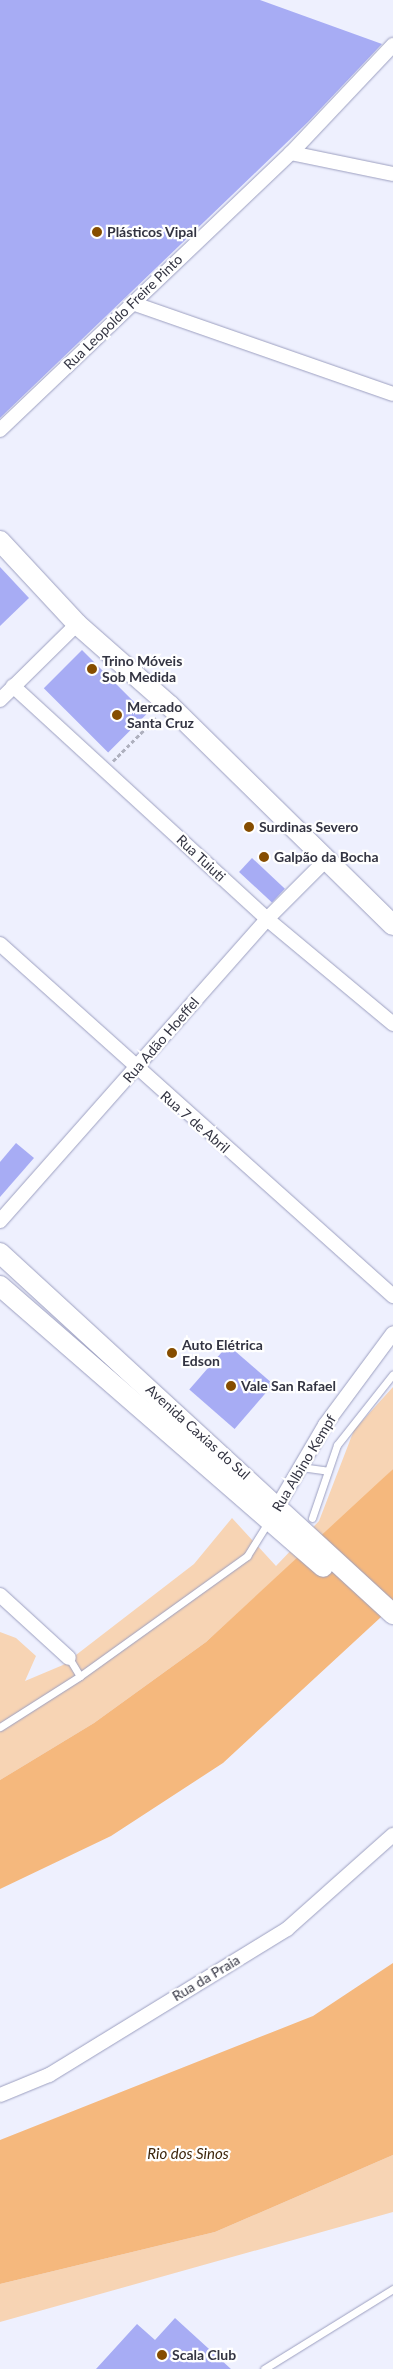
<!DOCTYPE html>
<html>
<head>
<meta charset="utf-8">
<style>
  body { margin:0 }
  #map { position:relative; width:393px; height:2369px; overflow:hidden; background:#eef0fe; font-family:Lato,sans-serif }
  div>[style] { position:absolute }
  .green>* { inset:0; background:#f7d4b4 }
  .water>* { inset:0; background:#f5b87d }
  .building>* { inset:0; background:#a7acf4; transform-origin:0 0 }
  .path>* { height:3px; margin-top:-1.5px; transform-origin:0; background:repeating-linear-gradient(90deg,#aeb0be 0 4px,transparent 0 6.5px) }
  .roads { filter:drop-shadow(0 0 1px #9c9fc0) drop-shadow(0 0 1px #9c9fc0) }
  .lane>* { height:7px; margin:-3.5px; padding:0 3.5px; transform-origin:3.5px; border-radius:3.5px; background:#fff }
  .street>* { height:14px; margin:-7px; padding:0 7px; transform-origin:7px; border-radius:7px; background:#fff }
  .secondary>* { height:20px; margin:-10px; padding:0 10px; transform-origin:10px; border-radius:10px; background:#fff }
  .dots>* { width:14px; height:14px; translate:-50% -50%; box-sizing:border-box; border:2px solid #fff; border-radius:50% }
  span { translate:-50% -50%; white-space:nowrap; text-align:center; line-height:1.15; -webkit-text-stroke:4.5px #fff; paint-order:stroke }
  .poi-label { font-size:14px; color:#333442; font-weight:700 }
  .left { translate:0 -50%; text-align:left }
  .street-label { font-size:14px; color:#333442 }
  .water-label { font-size:15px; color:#3d250b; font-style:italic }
</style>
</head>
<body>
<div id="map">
  <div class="green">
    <div style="clip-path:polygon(393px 1387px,393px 1469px,373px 1489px,206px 1642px,94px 1723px,0 1780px,0 1632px,16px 1638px,36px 1656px,25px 1681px,63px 1665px,194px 1564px,232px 1518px,276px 1566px,319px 1521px,354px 1430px)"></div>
    <div style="clip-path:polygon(393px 2155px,393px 2212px,0 2322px,0 2284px,215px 2232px)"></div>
  </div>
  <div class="water">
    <div style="clip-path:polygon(393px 1469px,393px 1606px,223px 1763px,111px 1836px,0 1889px,0 1780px,94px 1723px,206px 1642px)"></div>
    <div style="clip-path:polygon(393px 1963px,393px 2155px,215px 2232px,0 2284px,0 2140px,313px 2016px)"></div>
  </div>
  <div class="building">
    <div style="clip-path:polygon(0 0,260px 0,382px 44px,308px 122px,0 418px)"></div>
    <div style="clip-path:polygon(0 567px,29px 598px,0 626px)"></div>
    <div style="left:82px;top:650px;width:91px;height:54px;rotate:45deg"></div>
    <div style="left:252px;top:858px;width:45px;height:19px;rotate:43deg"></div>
    <div style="clip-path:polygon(16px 1143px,34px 1158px,0 1197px,0 1162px)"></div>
    <div style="left:228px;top:1345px;width:60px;height:59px;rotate:41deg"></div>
    <div style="clip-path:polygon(175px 2318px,231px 2369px,96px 2369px,137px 2324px,155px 2340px)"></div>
  </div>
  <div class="path">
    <div style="left:113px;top:761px;width:61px;rotate:-45deg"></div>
  </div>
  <div class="roads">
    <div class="lane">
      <div style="left:301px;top:1467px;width:27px;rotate:8deg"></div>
      <div style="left:312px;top:1518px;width:77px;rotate:-71.1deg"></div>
      <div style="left:337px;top:1445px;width:90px;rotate:-51.7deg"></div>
      <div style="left:69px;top:1658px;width:21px;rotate:59deg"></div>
      <div style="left:0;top:1727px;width:95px;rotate:-32.5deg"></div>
      <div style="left:80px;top:1676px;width:206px;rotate:-35.7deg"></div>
      <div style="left:247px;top:1556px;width:39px;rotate:-58deg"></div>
      <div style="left:264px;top:2369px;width:152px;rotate:-31.8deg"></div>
    </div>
    <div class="street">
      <div style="left:291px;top:153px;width:104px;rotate:11.6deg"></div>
      <div style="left:132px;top:303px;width:276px;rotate:19.2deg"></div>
      <div style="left:0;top:430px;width:402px;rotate:-43.6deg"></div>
      <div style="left:291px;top:153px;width:149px;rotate:-46.6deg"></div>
      <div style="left:13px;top:686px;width:345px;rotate:42.5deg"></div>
      <div style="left:267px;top:919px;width:164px;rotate:39.8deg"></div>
      <div style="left:0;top:700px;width:108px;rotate:-44.6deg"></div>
      <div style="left:0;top:944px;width:528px;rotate:41.85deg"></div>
      <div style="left:0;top:1221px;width:403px;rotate:-48.5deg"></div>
      <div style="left:267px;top:919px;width:82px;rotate:-45deg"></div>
      <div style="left:273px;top:1514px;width:103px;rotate:-59.7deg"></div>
      <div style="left:325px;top:1425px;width:114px;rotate:-53.5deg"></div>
      <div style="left:0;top:1595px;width:93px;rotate:42.4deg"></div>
      <div style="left:0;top:2095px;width:53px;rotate:-22.2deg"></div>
      <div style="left:49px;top:2075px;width:279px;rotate:-31.5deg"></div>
      <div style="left:287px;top:1929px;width:142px;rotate:-41.6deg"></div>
    </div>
    <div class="secondary">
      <div style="left:0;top:541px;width:113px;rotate:47.1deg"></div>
      <div style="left:77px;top:624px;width:123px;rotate:41.4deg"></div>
      <div style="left:169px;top:705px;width:314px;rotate:44.5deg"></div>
      <div style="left:0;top:1253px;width:534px;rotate:42.57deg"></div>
      <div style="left:0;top:1286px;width:428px;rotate:41deg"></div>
    </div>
  </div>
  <div class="dots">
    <div style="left:97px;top:232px;background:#864d00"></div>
    <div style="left:92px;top:669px;background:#864d00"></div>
    <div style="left:117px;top:715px;background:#864d00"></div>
    <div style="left:249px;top:827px;background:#864d00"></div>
    <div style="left:264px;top:857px;background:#864d00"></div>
    <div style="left:172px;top:1353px;background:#864d00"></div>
    <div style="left:231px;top:1386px;background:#864d00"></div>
    <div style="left:162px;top:2355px;background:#864d00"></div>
  </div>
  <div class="poi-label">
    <span class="left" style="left:107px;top:232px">Plásticos Vipal</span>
    <span class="left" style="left:102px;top:669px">Trino Móveis<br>Sob Medida</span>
    <span class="left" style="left:127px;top:715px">Mercado<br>Santa Cruz</span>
    <span class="left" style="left:259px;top:827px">Surdinas Severo</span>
    <span class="left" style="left:274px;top:857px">Galpão da Bocha</span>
    <span class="left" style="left:182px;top:1353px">Auto Elétrica<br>Edson</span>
    <span class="left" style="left:241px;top:1386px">Vale San Rafael</span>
    <span class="left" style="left:172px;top:2355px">Scala Club</span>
  </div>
  <div class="street-label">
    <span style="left:123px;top:312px;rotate:-44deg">Rua Leopoldo Freire Pinto</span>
    <span style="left:201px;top:858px;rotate:43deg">Rua Tuiuti</span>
    <span style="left:161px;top:1040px;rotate:-49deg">Rua Adão Hoeffel</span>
    <span style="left:195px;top:1122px;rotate:41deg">Rua 7 de Abril</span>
    <span style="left:198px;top:1432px;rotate:42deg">Avenida Caxias do Sul</span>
    <span style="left:304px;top:1463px;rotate:-59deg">Rua Albino Kempf</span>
    <span style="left:206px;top:1978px;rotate:-31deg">Rua da Praia</span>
  </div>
  <div class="water-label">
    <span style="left:188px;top:2154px">Rio dos Sinos</span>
  </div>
</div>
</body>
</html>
